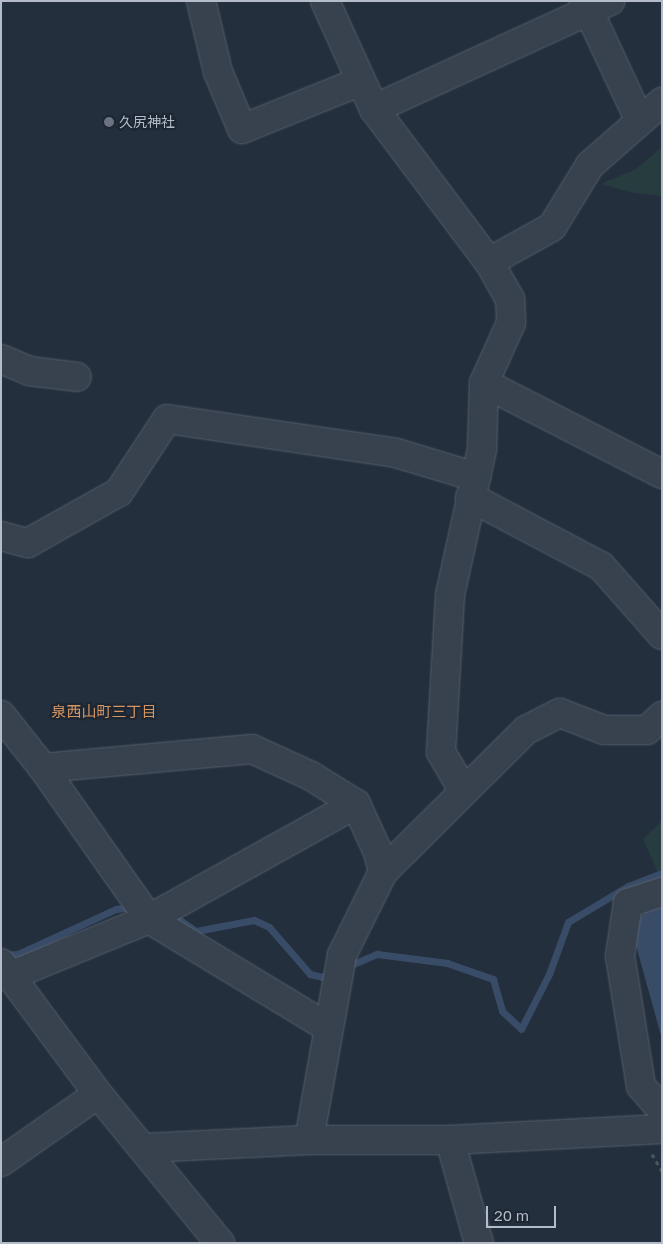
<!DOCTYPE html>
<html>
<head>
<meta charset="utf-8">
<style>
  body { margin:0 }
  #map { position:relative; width:663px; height:1244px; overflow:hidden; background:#242f3e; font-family:"Golos Text","Noto Sans JP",sans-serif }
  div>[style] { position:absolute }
  .green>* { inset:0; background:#263c3f }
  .water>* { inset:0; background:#394c67 }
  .stream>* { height:7px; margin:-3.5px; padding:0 3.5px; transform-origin:3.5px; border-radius:3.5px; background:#394c67 }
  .path>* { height:3px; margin-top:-1.5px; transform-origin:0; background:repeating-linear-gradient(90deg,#44595c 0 4px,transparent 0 8px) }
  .roads { filter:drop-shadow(0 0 1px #565f6c) drop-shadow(0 0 1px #565f6c) }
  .minor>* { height:28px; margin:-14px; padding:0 14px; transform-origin:14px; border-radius:14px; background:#38414e }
  .dots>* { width:14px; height:14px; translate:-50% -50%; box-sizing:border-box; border:2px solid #1d2633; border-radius:50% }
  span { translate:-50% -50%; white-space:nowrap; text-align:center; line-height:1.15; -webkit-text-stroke:4.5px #1d2633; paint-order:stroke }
  .poi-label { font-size:14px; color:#b4bcc9 }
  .left { translate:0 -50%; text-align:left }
  .neighbourhood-label { font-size:15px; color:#d59563 }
  .frame { position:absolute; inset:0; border:2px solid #b4bcc9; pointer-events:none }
  .scale { position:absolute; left:486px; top:1206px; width:70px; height:22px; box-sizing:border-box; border:2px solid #b4bcc9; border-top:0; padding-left:6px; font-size:15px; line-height:18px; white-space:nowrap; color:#b4bcc9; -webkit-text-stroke:4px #1d2633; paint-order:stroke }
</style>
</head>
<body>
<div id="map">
  <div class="green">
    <div style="clip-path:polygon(662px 147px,662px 196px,634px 193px,601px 184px,636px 169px)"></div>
    <div style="clip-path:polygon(662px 821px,662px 882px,643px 839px)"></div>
  </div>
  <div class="water">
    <div style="clip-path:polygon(662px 905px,662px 1039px,635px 942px,638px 918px,650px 909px)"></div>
  </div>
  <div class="stream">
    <div style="left:170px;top:913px;width:32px;rotate:35deg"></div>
    <div style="left:196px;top:931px;width:59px;rotate:-10.7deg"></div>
    <div style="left:254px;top:920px;width:17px;rotate:25deg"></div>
    <div style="left:269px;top:927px;width:62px;rotate:48.9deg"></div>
    <div style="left:310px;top:974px;width:12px;rotate:14deg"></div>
    <div style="left:322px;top:977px;width:11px;rotate:-22deg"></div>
    <div style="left:3px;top:955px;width:15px;rotate:-4deg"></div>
    <div style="left:18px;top:954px;width:108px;rotate:-24.7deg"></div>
    <div style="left:116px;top:909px;width:16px;rotate:-7deg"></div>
    <div style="left:346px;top:967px;width:34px;rotate:-23deg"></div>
    <div style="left:377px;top:954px;width:71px;rotate:7.3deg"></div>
    <div style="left:447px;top:963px;width:49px;rotate:19.2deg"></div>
    <div style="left:493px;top:979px;width:33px;rotate:74deg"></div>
    <div style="left:502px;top:1011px;width:26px;rotate:43deg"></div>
    <div style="left:521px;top:1029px;width:62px;rotate:-63deg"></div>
    <div style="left:549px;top:974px;width:55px;rotate:-69.9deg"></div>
    <div style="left:568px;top:922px;width:70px;rotate:-31deg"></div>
    <div style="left:628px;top:886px;width:36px;rotate:-21deg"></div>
  </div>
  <div class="path">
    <div style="left:652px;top:1154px;width:20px;rotate:60deg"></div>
  </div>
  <div class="roads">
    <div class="minor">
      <div style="left:201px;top:1px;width:73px;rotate:76.5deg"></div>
      <div style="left:218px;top:72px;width:62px;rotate:67.2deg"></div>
      <div style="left:242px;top:129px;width:126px;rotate:-21.9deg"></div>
      <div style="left:325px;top:1px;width:119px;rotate:65.6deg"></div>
      <div style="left:374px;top:109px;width:191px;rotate:53.1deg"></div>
      <div style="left:489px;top:262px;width:72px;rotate:-29.1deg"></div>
      <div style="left:552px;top:227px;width:73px;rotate:-58.5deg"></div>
      <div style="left:590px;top:165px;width:96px;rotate:-41.2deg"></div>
      <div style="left:584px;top:1px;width:132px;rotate:65deg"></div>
      <div style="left:374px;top:109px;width:260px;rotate:-24.6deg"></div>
      <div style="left:1px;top:359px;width:30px;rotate:23deg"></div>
      <div style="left:29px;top:371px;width:48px;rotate:7.1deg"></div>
      <div style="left:484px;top:383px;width:200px;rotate:27.1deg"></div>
      <div style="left:470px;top:497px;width:148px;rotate:27.8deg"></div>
      <div style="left:601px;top:566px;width:92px;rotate:48.5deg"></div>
      <div style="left:1px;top:536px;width:28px;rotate:15deg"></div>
      <div style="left:28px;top:543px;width:104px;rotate:-29.3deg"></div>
      <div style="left:119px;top:492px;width:87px;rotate:-56.7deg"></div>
      <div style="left:167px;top:419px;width:232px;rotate:8.4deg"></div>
      <div style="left:396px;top:453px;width:84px;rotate:16.7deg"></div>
      <div style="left:1px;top:715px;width:68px;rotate:51.6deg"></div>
      <div style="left:43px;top:768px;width:184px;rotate:54.9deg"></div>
      <div style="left:149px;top:919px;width:208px;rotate:31.2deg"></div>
      <div style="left:43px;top:768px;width:210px;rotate:-5.2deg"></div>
      <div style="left:252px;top:749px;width:65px;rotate:24.6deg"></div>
      <div style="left:311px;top:776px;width:53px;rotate:31.9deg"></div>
      <div style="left:356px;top:804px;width:53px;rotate:65.4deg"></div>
      <div style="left:378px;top:852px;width:21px;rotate:76deg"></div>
      <div style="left:383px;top:872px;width:93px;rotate:116.3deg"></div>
      <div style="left:342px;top:955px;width:188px;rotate:100.1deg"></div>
      <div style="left:463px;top:790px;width:44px;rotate:-120.1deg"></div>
      <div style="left:441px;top:752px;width:157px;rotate:-86.7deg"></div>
      <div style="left:450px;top:595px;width:149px;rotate:-77.6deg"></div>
      <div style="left:482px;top:449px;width:66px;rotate:-88.3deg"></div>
      <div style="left:484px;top:383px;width:66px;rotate:-65.8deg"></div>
      <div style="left:511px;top:323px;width:24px;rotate:-92deg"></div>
      <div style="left:510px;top:299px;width:43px;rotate:-119.6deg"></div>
      <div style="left:383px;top:872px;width:202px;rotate:-44.8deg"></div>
      <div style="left:526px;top:730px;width:38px;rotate:-27deg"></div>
      <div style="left:560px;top:713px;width:47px;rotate:21.1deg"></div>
      <div style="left:604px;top:730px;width:43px"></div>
      <div style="left:647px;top:730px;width:21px;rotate:-43deg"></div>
      <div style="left:662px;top:892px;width:36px;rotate:162deg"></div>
      <div style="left:628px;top:903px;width:54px;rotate:98.6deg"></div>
      <div style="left:620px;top:956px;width:132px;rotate:80.8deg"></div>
      <div style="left:641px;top:1086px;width:32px;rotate:49deg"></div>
      <div style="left:1px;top:963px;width:163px;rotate:53.5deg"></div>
      <div style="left:98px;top:1094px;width:193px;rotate:50.7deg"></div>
      <div style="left:10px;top:976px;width:150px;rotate:-22.3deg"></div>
      <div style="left:149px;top:919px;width:237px;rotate:-29.1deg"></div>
      <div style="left:450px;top:1140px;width:107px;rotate:74.3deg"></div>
      <div style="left:144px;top:1148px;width:165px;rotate:-2.8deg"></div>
      <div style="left:309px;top:1140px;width:141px"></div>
      <div style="left:450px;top:1140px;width:212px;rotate:-3deg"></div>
      <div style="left:1px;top:1162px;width:118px;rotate:-35deg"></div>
    </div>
  </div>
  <div class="dots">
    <div style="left:109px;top:122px;background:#6b7280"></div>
  </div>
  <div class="poi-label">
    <span class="left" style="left:119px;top:122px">久尻神社</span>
  </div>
  <div class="neighbourhood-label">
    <span style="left:104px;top:712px">泉西山町三丁目</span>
  </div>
  <div class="frame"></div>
  <div class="scale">20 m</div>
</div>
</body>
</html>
